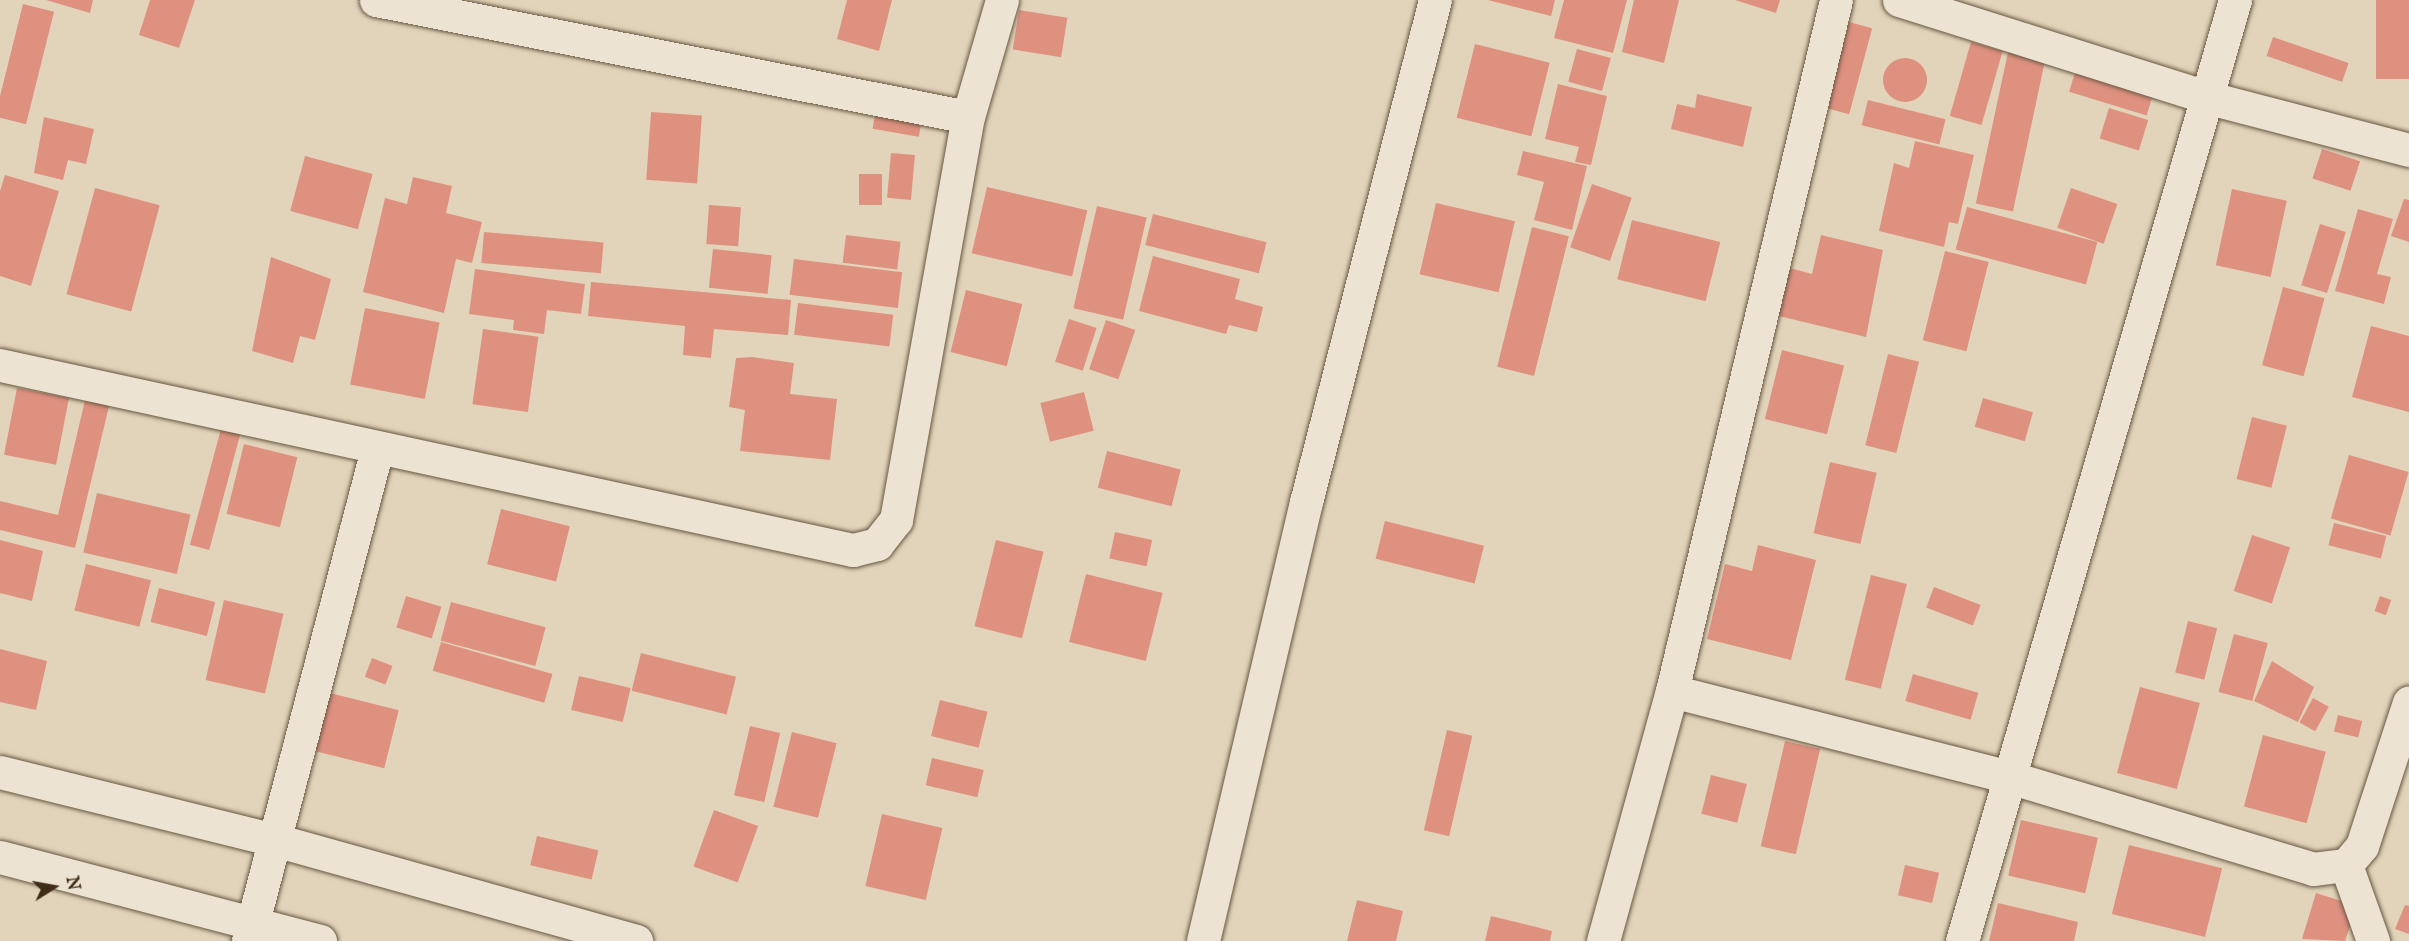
<!DOCTYPE html>
<html>
<head>
<meta charset="utf-8">
<style>
  body { margin:0 }
  #map { position:relative; width:2409px; height:941px; overflow:hidden; background:#e2d4bb; font-family:"IM FELL English",serif }
  div>[style] { position:absolute }
  .building>* { inset:0; background:#df9180; transform-origin:0 0 }
  .round { border-radius:50% }
  .roads { filter:drop-shadow(0 0 2px #685741) drop-shadow(0 0 2px #685741) }
  .minor>* { height:33px; margin:-16.5px; padding:0 16.5px; transform-origin:16.5px; border-radius:16.5px; background:#ece3d3 }
  span { translate:-50% -50%; white-space:nowrap; text-align:center; line-height:1.15; -webkit-text-stroke:4.5px #ece3d3; paint-order:stroke }
  .north { position:absolute; left:24px; top:857px; width:60px; height:60px; -webkit-text-stroke:4px #ece3d3; paint-order:stroke; rotate:79deg; font-size:16px; font-weight:700; line-height:24px; text-align:center; color:#3f2d18 }
  .north::after { content:''; display:block; margin:auto; width:21px; height:27px; background:#3f2d18; clip-path:polygon(50% 0,100% 100%,50% 72%,0 100%) }
</style>
</head>
<body>
<div id="map">
  <div class="building">
    <div style="clip-path:polygon(46px 0,93px 0,90px 13px)"></div>
    <div style="clip-path:polygon(150px 0,195px 0,179px 48px,139px 35px)"></div>
    <div style="clip-path:polygon(847px 0,892px 0,879px 51px,837px 39px)"></div>
    <div style="clip-path:polygon(1488px 0,1555px 0,1551px 16px)"></div>
    <div style="clip-path:polygon(1564px 0,1627px 0,1613px 53px,1554px 38px)"></div>
    <div style="clip-path:polygon(1634px 0,1679px 0,1664px 63px,1622px 52px)"></div>
    <div style="clip-path:polygon(1735px 0,1780px 0,1776px 13px)"></div>
    <div style="left:2376px;top:0;width:33px;height:79px"></div>
    <div style="left:23px;top:4px;width:32px;height:116px;rotate:14deg"></div>
    <div style="left:1019px;top:10px;width:49px;height:40px;rotate:9deg"></div>
    <div style="left:1849px;top:22px;width:24px;height:89px;rotate:15deg"></div>
    <div style="left:2273px;top:37px;width:80px;height:20px;rotate:19deg"></div>
    <div style="left:1971px;top:42px;width:33px;height:77px;rotate:16deg"></div>
    <div style="left:1475px;top:44px;width:77px;height:76px;rotate:14deg"></div>
    <div style="left:1577px;top:49px;width:35px;height:34px;rotate:15deg"></div>
    <div style="left:2008px;top:52px;width:38px;height:155px;rotate:12deg"></div>
    <div class="round" style="left:1883px;top:58px;width:44px;height:44px"></div>
    <div style="left:2077px;top:66px;width:81px;height:27px;rotate:17deg"></div>
    <div style="clip-path:polygon(1558px 84px,1607px 96px,1591px 165px,1575px 162px,1579px 147px,1545px 139px)"></div>
    <div style="clip-path:polygon(1697px 94px,1752px 107px,1743px 147px,1671px 129px,1677px 104px,1695px 108px)"></div>
    <div style="left:1868px;top:100px;width:80px;height:26px;rotate:14deg"></div>
    <div style="left:2109px;top:108px;width:41px;height:32px;rotate:17deg"></div>
    <div style="left:876px;top:109px;width:47px;height:20px;rotate:10deg"></div>
    <div style="left:651px;top:112px;width:51px;height:68px;rotate:4deg"></div>
    <div style="clip-path:polygon(44px 117px,94px 129px,86px 164px,68px 160px,63px 180px,34px 173px)"></div>
    <div style="clip-path:polygon(1915px 141px,1974px 155px,1958px 224px,1949px 222px,1944px 247px,1879px 231px,1894px 163px,1909px 168px)"></div>
    <div style="left:2322px;top:149px;width:40px;height:31px;rotate:18deg"></div>
    <div style="clip-path:polygon(1523px 151px,1587px 166px,1572px 230px,1534px 220px,1544px 182px,1517px 175px)"></div>
    <div style="left:891px;top:153px;width:24px;height:45px;rotate:5deg"></div>
    <div style="left:305px;top:156px;width:70px;height:57px;rotate:15deg"></div>
    <div style="left:859px;top:174px;width:23px;height:31px"></div>
    <div style="clip-path:polygon(5px 175px,59px 191px,31px 286px,0 276px,0 191px)"></div>
    <div style="clip-path:polygon(413px 177px,452px 186px,446px 213px,482px 222px,472px 263px,456px 259px,444px 313px,363px 292px,385px 198px,407px 204px)"></div>
    <div style="left:1592px;top:184px;width:42px;height:67px;rotate:19deg"></div>
    <div style="left:987px;top:187px;width:103px;height:68px;rotate:13deg"></div>
    <div style="left:95px;top:188px;width:67px;height:110px;rotate:15deg"></div>
    <div style="left:2071px;top:188px;width:49px;height:42px;rotate:19deg"></div>
    <div style="left:2232px;top:189px;width:56px;height:78px;rotate:12deg"></div>
    <div style="clip-path:polygon(2404px 199px,2409px 200px,2409px 242px,2391px 236px)"></div>
    <div style="left:1436px;top:203px;width:81px;height:73px;rotate:13deg"></div>
    <div style="left:709px;top:205px;width:32px;height:39px;rotate:4deg"></div>
    <div style="left:1097px;top:206px;width:51px;height:105px;rotate:13deg"></div>
    <div style="left:1967px;top:207px;width:135px;height:44px;rotate:15deg"></div>
    <div style="clip-path:polygon(2358px 209px,2393px 219px,2377px 274px,2391px 277px,2384px 304px,2335px 291px)"></div>
    <div style="left:1153px;top:214px;width:117px;height:32px;rotate:14deg"></div>
    <div style="left:1632px;top:220px;width:91px;height:61px;rotate:14deg"></div>
    <div style="left:2320px;top:224px;width:27px;height:64px;rotate:17deg"></div>
    <div style="left:1532px;top:227px;width:38px;height:144px;rotate:14deg"></div>
    <div style="left:484px;top:232px;width:120px;height:31px;rotate:5deg"></div>
    <div style="left:846px;top:235px;width:55px;height:28px;rotate:7deg"></div>
    <div style="clip-path:polygon(1821px 235px,1883px 250px,1866px 337px,1775px 315px,1786px 267px,1812px 274px)"></div>
    <div style="left:713px;top:249px;width:59px;height:39px;rotate:6deg"></div>
    <div style="left:1945px;top:251px;width:45px;height:92px;rotate:14deg"></div>
    <div style="clip-path:polygon(1153px 256px,1240px 279px,1235px 299px,1263px 307px,1257px 332px,1229px 325px,1226px 334px,1139px 311px)"></div>
    <div style="clip-path:polygon(271px 257px,331px 279px,315px 340px,300px 336px,293px 363px,252px 351px)"></div>
    <div style="left:794px;top:259px;width:109px;height:36px;rotate:7deg"></div>
    <div style="clip-path:polygon(475px 269px,585px 284px,581px 314px,547px 310px,544px 334px,513px 330px,514px 320px,469px 314px)"></div>
    <div style="clip-path:polygon(591px 282px,791px 300px,788px 335px,714px 329px,711px 358px,683px 355px,685px 326px,588px 316px)"></div>
    <div style="left:2283px;top:287px;width:43px;height:81px;rotate:15deg"></div>
    <div style="left:966px;top:290px;width:58px;height:64px;rotate:14deg"></div>
    <div style="left:798px;top:303px;width:96px;height:32px;rotate:7deg"></div>
    <div style="left:365px;top:308px;width:76px;height:78px;rotate:11deg"></div>
    <div style="left:1069px;top:319px;width:29px;height:45px;rotate:18deg"></div>
    <div style="left:1106px;top:320px;width:31px;height:52px;rotate:19deg"></div>
    <div style="clip-path:polygon(2371px 326px,2409px 336px,2409px 412px,2352px 397px)"></div>
    <div style="left:483px;top:329px;width:56px;height:76px;rotate:8deg"></div>
    <div style="left:1782px;top:350px;width:64px;height:71px;rotate:14deg"></div>
    <div style="left:1888px;top:354px;width:32px;height:94px;rotate:14deg"></div>
    <div style="clip-path:polygon(752px 357px,794px 363px,790px 394px,837px 399px,830px 460px,740px 451px,745px 410px,729px 407px,736px 358px)"></div>
    <div style="left:17px;top:388px;width:53px;height:68px;rotate:11deg"></div>
    <div style="left:1084px;top:392px;width:40px;height:45px;rotate:76deg"></div>
    <div style="clip-path:polygon(86px 396px,110px 402px,75px 548px,0 530px,0 501px,58px 515px)"></div>
    <div style="left:1983px;top:398px;width:52px;height:30px;rotate:16deg"></div>
    <div style="left:2252px;top:417px;width:36px;height:64px;rotate:14deg"></div>
    <div style="left:222px;top:425px;width:20px;height:124px;rotate:15deg"></div>
    <div style="left:244px;top:444px;width:55px;height:72px;rotate:14deg"></div>
    <div style="left:1107px;top:451px;width:76px;height:38px;rotate:14deg"></div>
    <div style="left:2349px;top:455px;width:62px;height:66px;rotate:16deg"></div>
    <div style="left:1830px;top:462px;width:48px;height:73px;rotate:13deg"></div>
    <div style="left:97px;top:493px;width:96px;height:61px;rotate:13deg"></div>
    <div style="left:501px;top:509px;width:71px;height:57px;rotate:14deg"></div>
    <div style="left:1385px;top:521px;width:102px;height:39px;rotate:14deg"></div>
    <div style="left:2334px;top:523px;width:54px;height:23px;rotate:14deg"></div>
    <div style="left:1115px;top:532px;width:38px;height:27px;rotate:12deg"></div>
    <div style="left:2252px;top:535px;width:40px;height:59px;rotate:18deg"></div>
    <div style="clip-path:polygon(0 540px,43px 551px,32px 601px,0 593px)"></div>
    <div style="left:996px;top:540px;width:49px;height:89px;rotate:14deg"></div>
    <div style="clip-path:polygon(1758px 545px,1816px 560px,1791px 660px,1707px 639px,1725px 564px,1752px 571px)"></div>
    <div style="left:86px;top:564px;width:67px;height:48px;rotate:14deg"></div>
    <div style="left:1086px;top:574px;width:79px;height:70px;rotate:14deg"></div>
    <div style="left:1871px;top:575px;width:37px;height:108px;rotate:14deg"></div>
    <div style="left:1934px;top:587px;width:50px;height:22px;rotate:21deg"></div>
    <div style="left:159px;top:588px;width:58px;height:35px;rotate:14deg"></div>
    <div style="left:406px;top:596px;width:37px;height:33px;rotate:17deg"></div>
    <div style="left:2380px;top:596px;width:12px;height:16px;rotate:20deg"></div>
    <div style="left:224px;top:600px;width:61px;height:82px;rotate:13deg"></div>
    <div style="left:451px;top:602px;width:98px;height:40px;rotate:15deg"></div>
    <div style="left:2188px;top:621px;width:30px;height:53px;rotate:14deg"></div>
    <div style="left:2234px;top:634px;width:35px;height:60px;rotate:15deg"></div>
    <div style="left:441px;top:642px;width:116px;height:30px;rotate:16deg"></div>
    <div style="clip-path:polygon(0 649px,47px 661px,36px 710px,0 702px)"></div>
    <div style="left:641px;top:653px;width:98px;height:39px;rotate:14deg"></div>
    <div style="left:372px;top:658px;width:22px;height:20px;rotate:21deg"></div>
    <div style="clip-path:polygon(2272px 661px,2314px 687px,2298px 722px,2254px 701px)"></div>
    <div style="left:1913px;top:674px;width:68px;height:28px;rotate:16deg"></div>
    <div style="left:579px;top:676px;width:53px;height:35px;rotate:13deg"></div>
    <div style="left:2140px;top:687px;width:62px;height:89px;rotate:15deg"></div>
    <div style="left:326px;top:692px;width:75px;height:60px;rotate:14deg"></div>
    <div style="left:2313px;top:698px;width:18px;height:28px;rotate:29deg"></div>
    <div style="left:940px;top:700px;width:49px;height:37px;rotate:14deg"></div>
    <div style="left:2338px;top:715px;width:25px;height:17px;rotate:14deg"></div>
    <div style="left:750px;top:726px;width:31px;height:71px;rotate:13deg"></div>
    <div style="left:1447px;top:730px;width:26px;height:103px;rotate:13deg"></div>
    <div style="left:792px;top:732px;width:46px;height:77px;rotate:14deg"></div>
    <div style="left:2263px;top:735px;width:65px;height:74px;rotate:15deg"></div>
    <div style="left:1785px;top:741px;width:36px;height:108px;rotate:13deg"></div>
    <div style="left:932px;top:758px;width:53px;height:28px;rotate:13deg"></div>
    <div style="left:1711px;top:775px;width:37px;height:40px;rotate:14deg"></div>
    <div style="left:714px;top:810px;width:47px;height:60px;rotate:20deg"></div>
    <div style="left:882px;top:814px;width:62px;height:74px;rotate:13deg"></div>
    <div style="left:2021px;top:820px;width:79px;height:57px;rotate:13deg"></div>
    <div style="left:537px;top:836px;width:63px;height:30px;rotate:13deg"></div>
    <div style="left:2129px;top:845px;width:96px;height:71px;rotate:14deg"></div>
    <div style="left:1905px;top:865px;width:35px;height:31px;rotate:13deg"></div>
    <div style="clip-path:polygon(2316px 893px,2357px 906px,2345px 941px,2302px 939px)"></div>
    <div style="clip-path:polygon(1357px 900px,1403px 911px,1396px 941px,1347px 941px)"></div>
    <div style="clip-path:polygon(1998px 903px,2078px 922px,2074px 941px,1989px 941px)"></div>
    <div style="clip-path:polygon(2405px 905px,2409px 906px,2409px 934px,2395px 929px)"></div>
    <div style="clip-path:polygon(1491px 916px,1552px 931px,1550px 941px,1485px 941px)"></div>
  </div>
  <div class="roads">
    <div class="minor">
      <div style="left:376px;top:0;width:603px;rotate:11.18deg"></div>
      <div style="left:1899px;top:0;width:325px;rotate:17.5deg"></div>
      <div style="left:2209px;top:98px;width:207px;rotate:14.6deg"></div>
      <div style="left:0;top:365px;width:873px;rotate:12.24deg"></div>
      <div style="left:853px;top:550px;width:25px;rotate:-14deg"></div>
      <div style="left:877px;top:544px;width:31px;rotate:-52deg"></div>
      <div style="left:896px;top:520px;width:409px;rotate:-79.9deg"></div>
      <div style="left:968px;top:117px;width:122px;rotate:-73.8deg"></div>
      <div style="left:1672px;top:691px;width:348px;rotate:14.3deg"></div>
      <div style="left:2009px;top:777px;width:318px;rotate:16.8deg"></div>
      <div style="left:2313px;top:869px;width:33px;rotate:-7deg"></div>
      <div style="left:2346px;top:865px;width:25px;rotate:-50deg"></div>
      <div style="left:2362px;top:846px;width:151px;rotate:-71.9deg"></div>
      <div style="left:0;top:772px;width:283px;rotate:13.9deg"></div>
      <div style="left:275px;top:840px;width:375px;rotate:15.6deg"></div>
      <div style="left:0;top:857px;width:331px;rotate:14.7deg"></div>
      <div style="left:2346px;top:865px;width:81px;rotate:70.4deg"></div>
      <div style="left:248px;top:941px;width:509px;rotate:-75.31deg"></div>
      <div style="left:1203px;top:941px;width:451px;rotate:-76.8deg"></div>
      <div style="left:1306px;top:502px;width:518px;rotate:-75.59deg"></div>
      <div style="left:1603px;top:941px;width:259px;rotate:-74.6deg"></div>
      <div style="left:1672px;top:691px;width:710px;rotate:-76.65deg"></div>
      <div style="left:1962px;top:941px;width:980px;rotate:-73.82deg"></div>
    </div>
  </div>
  <div class="north">N</div>
</div>
</body>
</html>
